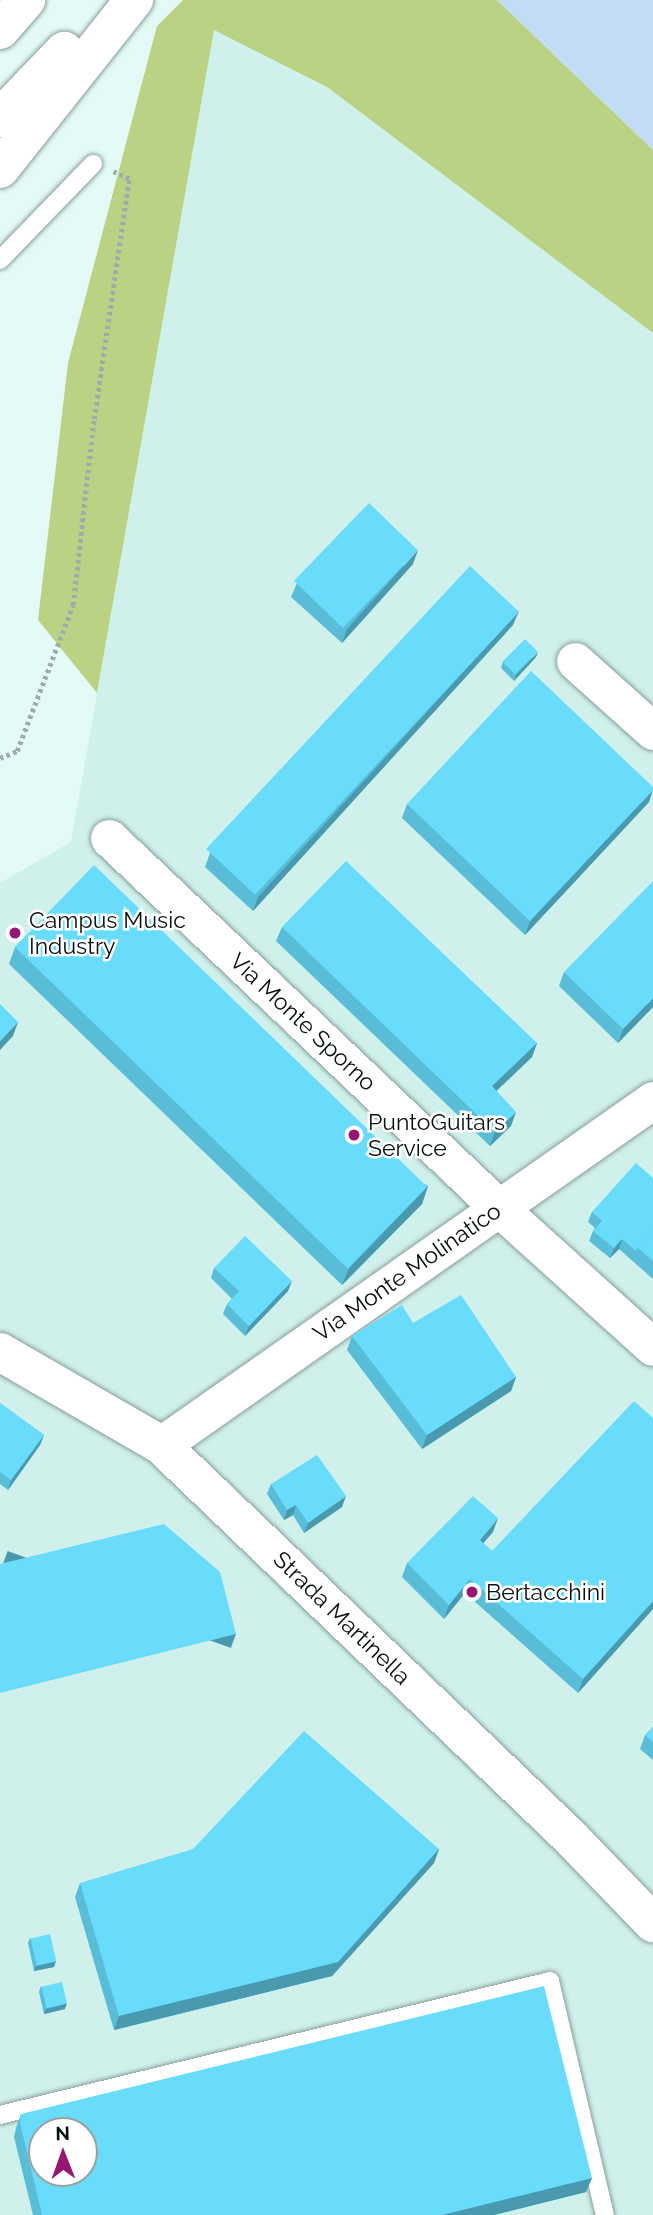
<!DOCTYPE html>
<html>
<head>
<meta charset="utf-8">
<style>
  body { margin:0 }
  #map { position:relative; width:653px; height:2215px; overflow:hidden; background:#e3faf7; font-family:Raleway,sans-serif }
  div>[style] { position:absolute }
  .built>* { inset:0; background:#cff0eb }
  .green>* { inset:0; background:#b9d284 }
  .water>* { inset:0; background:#c3dcf6 }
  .path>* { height:4.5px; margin-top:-2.25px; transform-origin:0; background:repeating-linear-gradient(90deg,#9badab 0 3.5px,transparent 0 7px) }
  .roads { filter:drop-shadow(0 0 2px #899e9b) drop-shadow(0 0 2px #899e9b) }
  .lane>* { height:18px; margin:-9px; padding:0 9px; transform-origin:9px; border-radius:9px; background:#fff }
  .street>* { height:37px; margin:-18.5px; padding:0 18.5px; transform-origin:18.5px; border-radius:18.5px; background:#fff }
  .secondary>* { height:38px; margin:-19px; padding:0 19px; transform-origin:19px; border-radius:19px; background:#fff }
  .highway>* { height:38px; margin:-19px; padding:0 19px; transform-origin:19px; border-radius:19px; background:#fff }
  .wall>* { inset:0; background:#59bdd7 }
  .shaded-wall>* { inset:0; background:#499aaf; transform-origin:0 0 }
  .building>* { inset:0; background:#68dcfa; transform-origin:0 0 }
  .dots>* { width:19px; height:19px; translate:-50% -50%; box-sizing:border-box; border:4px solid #fff; border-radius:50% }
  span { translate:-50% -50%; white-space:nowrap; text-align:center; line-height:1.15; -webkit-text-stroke:5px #fff; paint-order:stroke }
  .poi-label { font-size:23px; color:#091110 }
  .left { translate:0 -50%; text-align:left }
  .street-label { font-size:23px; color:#091110 }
  .north { position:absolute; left:28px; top:2117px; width:70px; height:70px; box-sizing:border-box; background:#fff; border:2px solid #9da09f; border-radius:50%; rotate:359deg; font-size:19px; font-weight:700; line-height:28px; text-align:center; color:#091110 }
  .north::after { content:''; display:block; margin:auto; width:24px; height:32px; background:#951771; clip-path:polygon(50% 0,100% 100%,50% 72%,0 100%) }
</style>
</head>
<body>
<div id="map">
  <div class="built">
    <div style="clip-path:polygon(evenodd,214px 30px,327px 87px,653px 333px,653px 2215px,0 2215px,0 883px,71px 842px,214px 30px,42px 2131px,84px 2131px,84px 2173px,42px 2173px,42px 2131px)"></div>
  </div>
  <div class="green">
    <div style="clip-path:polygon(183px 0,497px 0,653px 150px,653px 333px,327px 87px,214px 30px,97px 693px,38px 620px,68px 363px,157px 26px)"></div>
  </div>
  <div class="water">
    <div style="clip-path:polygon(497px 0,653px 0,653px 150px)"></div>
  </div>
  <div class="path">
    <div style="left:0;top:758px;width:18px;rotate:-22deg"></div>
    <div style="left:17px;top:751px;width:156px;rotate:-69deg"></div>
    <div style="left:73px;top:605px;width:187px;rotate:-83.6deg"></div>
    <div style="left:94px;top:419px;width:243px;rotate:-81.7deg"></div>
    <div style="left:129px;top:179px;width:17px;rotate:-155deg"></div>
  </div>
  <div class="roads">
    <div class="lane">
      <div style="left:0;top:260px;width:134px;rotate:-45.9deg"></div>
      <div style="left:0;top:2115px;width:566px;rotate:-13.69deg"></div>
      <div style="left:550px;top:1981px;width:240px;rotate:76.8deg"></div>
    </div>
    <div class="street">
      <div style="left:575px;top:661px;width:105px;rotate:41.9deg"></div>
      <div style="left:109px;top:838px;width:538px;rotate:43.49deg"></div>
      <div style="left:499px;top:1208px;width:207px;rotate:42.1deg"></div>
      <div style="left:161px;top:1445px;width:601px;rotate:-35.04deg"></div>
    </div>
    <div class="secondary">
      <div style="left:0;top:1352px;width:186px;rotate:30deg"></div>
      <div style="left:161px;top:1445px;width:567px;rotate:43.78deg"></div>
      <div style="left:570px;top:1837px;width:120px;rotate:46deg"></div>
    </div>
    <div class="highway">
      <div style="left:0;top:30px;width:40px;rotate:-49deg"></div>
      <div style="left:0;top:118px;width:93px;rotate:-46.3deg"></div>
      <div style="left:0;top:169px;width:216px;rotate:-51.6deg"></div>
    </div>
  </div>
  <div class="wall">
    <div style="clip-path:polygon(413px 564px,342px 643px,291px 597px,297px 583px)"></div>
    <div style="clip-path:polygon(513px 625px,253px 911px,205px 867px,210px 853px)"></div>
    <div style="clip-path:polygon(536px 657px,514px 681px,501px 668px,503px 662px)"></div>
    <div style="clip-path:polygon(649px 802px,525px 935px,402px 818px,407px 804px)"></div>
    <div style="clip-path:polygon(282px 927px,537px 1043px,532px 1057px,496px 1091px,511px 1126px,490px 1146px,276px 941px)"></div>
    <div style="clip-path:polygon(15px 947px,428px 1186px,422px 1204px,342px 1285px,9px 964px)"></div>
    <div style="clip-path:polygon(564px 972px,653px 1007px,618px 1043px,559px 986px)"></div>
    <div style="clip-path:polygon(653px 1178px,653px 1279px,619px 1249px,610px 1258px,589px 1241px,593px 1231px,595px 1228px,588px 1222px,592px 1212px)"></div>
    <div style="clip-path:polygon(214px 1268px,288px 1291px,245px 1336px,223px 1314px,227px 1304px,232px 1299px,211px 1278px)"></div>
    <div style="clip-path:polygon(413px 1323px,516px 1377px,511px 1391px,422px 1449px,347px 1350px,352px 1336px)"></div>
    <div style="clip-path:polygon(0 1403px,44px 1435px,40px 1445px,8px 1490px,0 1484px)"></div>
    <div style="clip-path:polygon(271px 1484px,342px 1507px,304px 1533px,293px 1515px,284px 1520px,267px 1494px)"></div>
    <div style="clip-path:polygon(493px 1532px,483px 1543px,492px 1551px,653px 1609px,578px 1693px,465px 1593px,444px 1619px,402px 1577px,407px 1563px)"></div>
    <div style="clip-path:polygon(653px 1727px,653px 1760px,640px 1749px,645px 1735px)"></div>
    <div style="clip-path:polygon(439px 1849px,434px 1863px,332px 1976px,114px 2030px,75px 1897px,80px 1883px)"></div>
    <div style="clip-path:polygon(30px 1938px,56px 1961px,54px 1967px,34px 1971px,28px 1943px)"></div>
    <div style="clip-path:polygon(41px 1986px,65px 2009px,44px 2014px,39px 1992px)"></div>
    <div style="clip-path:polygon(21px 2114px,592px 2178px,586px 2192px,494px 2215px,33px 2215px,14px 2137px,16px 2128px)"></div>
  </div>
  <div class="shaded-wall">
    <div style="clip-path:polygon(418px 550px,413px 564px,342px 643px,347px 629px)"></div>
    <div style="clip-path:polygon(519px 611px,513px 625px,253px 911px,258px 897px)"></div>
    <div style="clip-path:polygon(538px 652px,536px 657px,514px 681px,516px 675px)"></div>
    <div style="clip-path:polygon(653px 790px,649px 802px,525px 935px,530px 921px)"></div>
    <div style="clip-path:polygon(653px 998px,653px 1007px,618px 1043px,623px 1029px)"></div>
    <div style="clip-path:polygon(18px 1022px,13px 1036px,0 1050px,0 1041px)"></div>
    <div style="clip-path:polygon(537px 1043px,532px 1057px,487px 1100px,492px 1086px)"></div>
    <div style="clip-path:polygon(516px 1112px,511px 1126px,490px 1146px,495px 1132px)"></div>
    <div style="clip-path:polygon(428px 1186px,422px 1204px,342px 1285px,349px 1268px)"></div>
    <div style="clip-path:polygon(622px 1239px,619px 1249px,610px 1258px,614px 1248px)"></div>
    <div style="clip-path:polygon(292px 1281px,288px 1291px,245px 1336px,249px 1326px)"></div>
    <div style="clip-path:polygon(516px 1377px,511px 1391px,422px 1449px,427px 1435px)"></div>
    <div style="clip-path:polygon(44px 1435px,40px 1445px,8px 1490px,11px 1480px)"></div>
    <div style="clip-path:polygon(346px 1496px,342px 1507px,304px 1533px,308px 1523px)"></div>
    <div style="clip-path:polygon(296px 1505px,293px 1515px,284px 1520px,287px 1510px)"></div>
    <div style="clip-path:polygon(498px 1518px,493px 1532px,474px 1554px,480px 1540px)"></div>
    <div style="clip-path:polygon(470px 1579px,465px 1593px,444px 1619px,449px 1605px)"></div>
    <div style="clip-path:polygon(653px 1601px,653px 1609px,578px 1693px,583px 1679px)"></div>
    <div style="left:236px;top:1634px;width:15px;height:243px;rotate:110deg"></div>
    <div style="clip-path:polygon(439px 1849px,434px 1863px,332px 1976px,114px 2030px,119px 2016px)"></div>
    <div style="clip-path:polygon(56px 1961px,54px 1967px,34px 1971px,36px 1966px)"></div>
    <div style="clip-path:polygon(67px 2003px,65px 2009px,44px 2014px,46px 2009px)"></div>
    <div style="clip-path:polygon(592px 2178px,586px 2192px,494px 2215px,442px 2215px)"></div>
  </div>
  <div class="building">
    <div style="left:369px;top:503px;width:68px;height:108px;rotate:44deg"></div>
    <div style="left:470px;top:566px;width:67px;height:387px;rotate:43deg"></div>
    <div style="left:525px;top:639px;width:18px;height:32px;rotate:45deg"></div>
    <div style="clip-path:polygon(531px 671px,653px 787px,653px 790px,530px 921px,407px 804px)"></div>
    <div style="clip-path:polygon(346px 861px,537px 1043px,492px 1086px,516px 1112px,495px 1132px,282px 927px)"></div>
    <div style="left:94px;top:865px;width:463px;height:114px;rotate:44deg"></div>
    <div style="clip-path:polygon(653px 881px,653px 998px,623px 1029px,564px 972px)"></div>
    <div style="clip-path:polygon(0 1004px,18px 1022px,0 1041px)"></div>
    <div style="clip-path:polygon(636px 1163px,653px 1178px,653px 1229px,637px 1247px,636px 1251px,622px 1239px,614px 1248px,593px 1231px,602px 1221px,592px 1212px)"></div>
    <div style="clip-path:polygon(653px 1229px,653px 1261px,637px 1247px)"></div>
    <div style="clip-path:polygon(245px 1236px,292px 1281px,249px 1326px,227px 1304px,239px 1291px,214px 1268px)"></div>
    <div style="clip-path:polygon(461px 1295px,516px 1377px,427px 1435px,352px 1336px,402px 1305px,413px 1323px)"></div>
    <div style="clip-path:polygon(634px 1401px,653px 1418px,653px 1601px,583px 1679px,470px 1579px,449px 1605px,407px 1563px,473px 1496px,498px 1518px,480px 1540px,492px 1551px)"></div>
    <div style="clip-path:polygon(0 1403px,44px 1435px,11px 1480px,0 1472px)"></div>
    <div style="clip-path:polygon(317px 1455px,346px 1496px,308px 1523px,296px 1505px,287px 1510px,271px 1484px)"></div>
    <div style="clip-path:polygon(164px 1524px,220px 1572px,236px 1634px,0 1693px,0 1564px)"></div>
    <div style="clip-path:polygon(653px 1727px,653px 1742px,645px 1735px)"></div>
    <div style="clip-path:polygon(304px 1731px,439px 1849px,338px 1962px,119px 2016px,80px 1883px,193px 1849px)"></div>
    <div style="left:50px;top:1934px;width:28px;height:20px;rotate:77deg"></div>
    <div style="left:62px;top:1982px;width:22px;height:21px;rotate:77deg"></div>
    <div style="clip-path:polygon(evenodd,544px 1986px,592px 2178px,442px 2215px,42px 2215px,20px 2123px,21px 2114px,544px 1986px,42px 2131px,84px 2131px,84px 2173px,42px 2173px,42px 2131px)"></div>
  </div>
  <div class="dots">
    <div style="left:15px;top:933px;background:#951771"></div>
    <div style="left:354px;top:1135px;background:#951771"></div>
    <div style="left:472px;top:1592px;background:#951771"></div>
  </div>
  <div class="poi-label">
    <span class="left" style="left:29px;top:933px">Campus Music<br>Industry</span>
    <span class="left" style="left:368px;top:1135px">PuntoGuitars<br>Service</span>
    <span class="left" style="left:486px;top:1592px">Bertacchini</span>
  </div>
  <div class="street-label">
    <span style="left:303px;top:1022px;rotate:43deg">Via Monte Sporno</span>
    <span style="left:407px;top:1272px;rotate:-35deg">Via Monte Molinatico</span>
    <span style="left:342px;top:1618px;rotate:44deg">Strada Martinella</span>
  </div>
  <div class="north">N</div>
</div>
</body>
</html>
